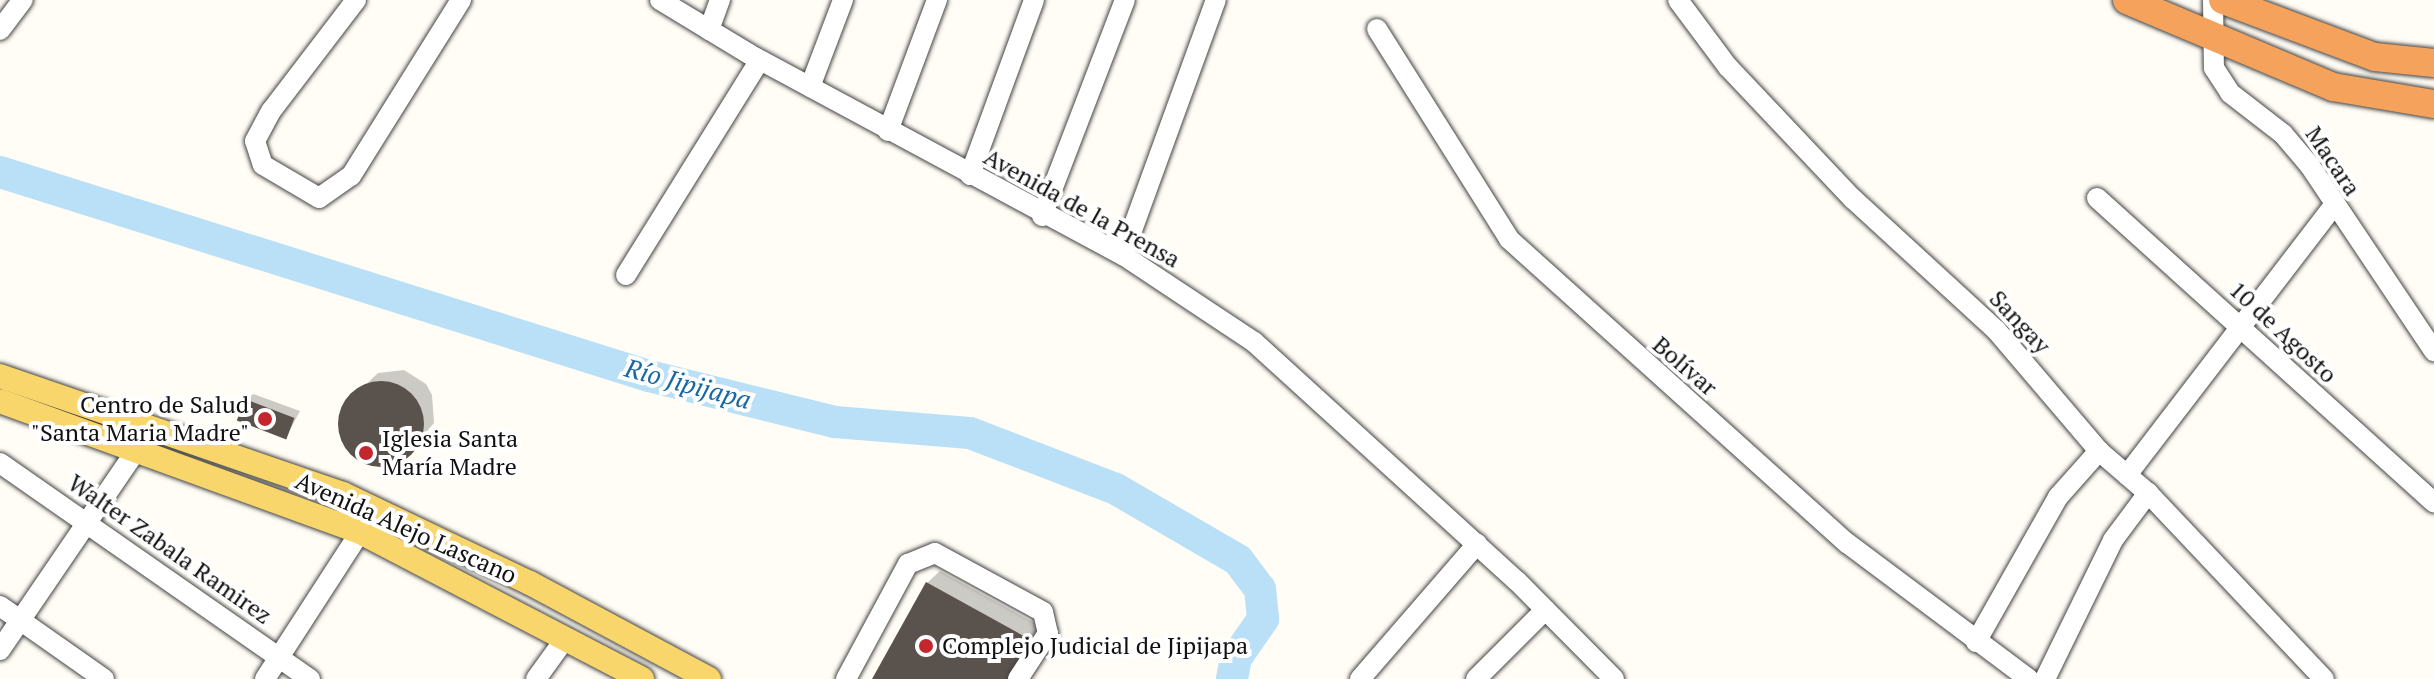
<!DOCTYPE html>
<html>
<head>
<meta charset="utf-8">
<style>
  body { margin:0 }
  #map { position:relative; width:2434px; height:679px; overflow:hidden; background:#fffdf5; font-family:"PT Serif",serif }
  div>[style] { position:absolute }
  .shadow>* { inset:0; background:#0003 }
  .river>* { height:32px; margin:-16px; padding:0 16px; transform-origin:16px; border-radius:16px; background:#b9e0f7 }
  .building>* { inset:0; background:#5a524d; transform-origin:0 0 }
  .round { border-radius:50% }
  .roads { filter:drop-shadow(0 0 2px #444) drop-shadow(0 0 2px #444) }
  .minor>* { height:20px; margin:-10px; padding:0 10px; transform-origin:10px; border-radius:10px; background:#fff }
  .major>* { height:24px; margin:-12px; padding:0 12px; transform-origin:12px; border-radius:12px; background:#f9d66b }
  .highway>* { height:28px; margin:-14px; padding:0 14px; transform-origin:14px; border-radius:14px; background:#f5a25d }
  .dots>* { width:22px; height:22px; translate:-50% -50%; box-sizing:border-box; border:4px solid #fff; border-radius:50% }
  span { translate:-50% -50%; white-space:nowrap; text-align:center; line-height:1.15; -webkit-text-stroke:8px #fff; paint-order:stroke }
  .street-label { font-size:24px; color:#111 }
  .poi-label { font-size:24px; color:#111 }
  .right { translate:-100% -50%; text-align:right }
  .left { translate:0 -50%; text-align:left }
  .water-label { font-size:26px; color:#1768a6; font-style:italic }
</style>
</head>
<body>
<div id="map">
  <div class="shadow">
    <div style="clip-path:polygon(404px 370px,426px 384px,432px 395px,434px 423px,403px 459px,376px 465px,351px 453px,343px 442px,341px 416px,345px 404px,378px 373px)"></div>
    <div style="clip-path:polygon(253px 394px,300px 411px,285px 439px,247px 400px)"></div>
    <div style="clip-path:polygon(940px 571px,1051px 632px,1024px 679px,874px 679px,927px 583px)"></div>
  </div>
  <div class="river">
    <div style="left:0;top:172px;width:680px;rotate:17.45deg"></div>
    <div style="left:649px;top:376px;width:192px;rotate:13.9deg"></div>
    <div style="left:835px;top:422px;width:135px;rotate:4.7deg"></div>
    <div style="left:970px;top:433px;width:156px;rotate:21deg"></div>
    <div style="left:1116px;top:489px;width:141px;rotate:30.2deg"></div>
    <div style="left:1238px;top:560px;width:36px;rotate:53deg"></div>
    <div style="left:1260px;top:589px;width:30px;rotate:84deg"></div>
    <div style="left:1263px;top:619px;width:47px;rotate:124.7deg"></div>
    <div style="left:1236px;top:658px;width:21px;rotate:101deg"></div>
  </div>
  <div class="building">
    <div class="round" style="left:338px;top:381px;width:86px;height:86px"></div>
    <div style="left:245px;top:399px;width:53px;height:23px;rotate:21deg"></div>
    <div style="clip-path:polygon(926px 582px,1040px 645px,1020px 679px,872px 679px)"></div>
  </div>
  <div class="roads">
    <div class="minor">
      <div style="left:356px;top:0;width:140px;rotate:127.4deg"></div>
      <div style="left:271px;top:111px;width:34px;rotate:118deg"></div>
      <div style="left:255px;top:141px;width:25px;rotate:72deg"></div>
      <div style="left:263px;top:165px;width:65px;rotate:30.5deg"></div>
      <div style="left:319px;top:198px;width:39px;rotate:-35deg"></div>
      <div style="left:351px;top:176px;width:208px;rotate:-58deg"></div>
      <div style="left:660px;top:0;width:104px;rotate:31.2deg"></div>
      <div style="left:749px;top:54px;width:425px;rotate:28.3deg"></div>
      <div style="left:1123px;top:255px;width:157px;rotate:33.6deg"></div>
      <div style="left:1254px;top:342px;width:355px;rotate:42.3deg"></div>
      <div style="left:1517px;top:581px;width:138px;rotate:45.3deg"></div>
      <div style="left:1678px;top:0;width:84px;rotate:53.3deg"></div>
      <div style="left:1728px;top:67px;width:182px;rotate:46.6deg"></div>
      <div style="left:1853px;top:199px;width:194px;rotate:42.5deg"></div>
      <div style="left:1996px;top:330px;width:159px;rotate:49.6deg"></div>
      <div style="left:2099px;top:451px;width:65px;rotate:40.6deg"></div>
      <div style="left:2148px;top:493px;width:256px;rotate:46.6deg"></div>
      <div style="left:2213px;top:0;width:68px;rotate:89.2deg"></div>
      <div style="left:2214px;top:68px;width:30px;rotate:57deg"></div>
      <div style="left:2230px;top:93px;width:67px;rotate:37.7deg"></div>
      <div style="left:2283px;top:134px;width:42px;rotate:49.8deg"></div>
      <div style="left:2310px;top:166px;width:223px;rotate:56.2deg"></div>
      <div style="left:1377px;top:29px;width:248px;rotate:57.8deg"></div>
      <div style="left:1509px;top:239px;width:455px;rotate:42deg"></div>
      <div style="left:1847px;top:543px;width:227px;rotate:36.8deg"></div>
      <div style="left:0;top:30px;width:38px;rotate:-53deg"></div>
      <div style="left:709px;top:30px;width:32px;rotate:-70deg"></div>
      <div style="left:810px;top:87px;width:93px;rotate:-69.2deg"></div>
      <div style="left:888px;top:131px;width:140px;rotate:-69.5deg"></div>
      <div style="left:970px;top:175px;width:186px;rotate:-69.9deg"></div>
      <div style="left:2097px;top:198px;width:454px;rotate:42.1deg"></div>
      <div style="left:1042px;top:216px;width:231px;rotate:-69deg"></div>
      <div style="left:1123px;top:255px;width:271px;rotate:-70deg"></div>
      <div style="left:626px;top:275px;width:253px;rotate:-58.1deg"></div>
      <div style="left:0;top:463px;width:378px;rotate:34.9deg"></div>
      <div style="left:2127px;top:475px;width:338px;rotate:-52.5deg"></div>
      <div style="left:0;top:606px;width:127px;rotate:35.1deg"></div>
      <div style="left:1976px;top:642px;width:167px;rotate:-60.5deg"></div>
      <div style="left:2058px;top:497px;width:62px;rotate:-48.3deg"></div>
      <div style="left:0;top:650px;width:245px;rotate:-55.7deg"></div>
      <div style="left:265px;top:679px;width:175px;rotate:-57.1deg"></div>
      <div style="left:536px;top:679px;width:49px;rotate:-54.1deg"></div>
      <div style="left:846px;top:679px;width:131px;rotate:-61.7deg"></div>
      <div style="left:908px;top:564px;width:29px;rotate:-22deg"></div>
      <div style="left:935px;top:553px;width:123px;rotate:28.6deg"></div>
      <div style="left:1043px;top:612px;width:22px;rotate:77deg"></div>
      <div style="left:1048px;top:633px;width:55px;rotate:123.1deg"></div>
      <div style="left:1360px;top:679px;width:179px;rotate:-49.1deg"></div>
      <div style="left:1476px;top:679px;width:98px;rotate:-45deg"></div>
      <div style="left:2045px;top:679px;width:155px;rotate:-63.9deg"></div>
      <div style="left:2113px;top:540px;width:59px;rotate:-53.3deg"></div>
    </div>
    <div class="major">
      <div style="left:0;top:376px;width:363px;rotate:19deg"></div>
      <div style="left:343px;top:494px;width:207px;rotate:25.5deg"></div>
      <div style="left:530px;top:583px;width:203px;rotate:28.2deg"></div>
      <div style="left:0;top:401px;width:383px;rotate:20deg"></div>
      <div style="left:360px;top:532px;width:318px;rotate:27.5deg"></div>
    </div>
    <div class="highway">
      <div style="left:2127px;top:0;width:224px;rotate:22.9deg"></div>
      <div style="left:2333px;top:87px;width:102px;rotate:9.6deg"></div>
      <div style="left:2223px;top:0;width:162px;rotate:20.6deg"></div>
      <div style="left:2375px;top:57px;width:59px;rotate:5.8deg"></div>
    </div>
  </div>
  <div class="dots">
    <div style="left:265px;top:419px;background:#c4262e"></div>
    <div style="left:366px;top:453px;background:#c4262e"></div>
    <div style="left:926px;top:646px;background:#c4262e"></div>
  </div>
  <div class="street-label">
    <span style="left:2333px;top:161px;rotate:56deg">Macara</span>
    <span style="left:1082px;top:208px;rotate:29deg">Avenida de la Prensa</span>
    <span style="left:2020px;top:322px;rotate:47deg">Sangay</span>
    <span style="left:2283px;top:332px;rotate:43deg">10 de Agosto</span>
    <span style="left:1685px;top:366px;rotate:41deg">Bolívar</span>
    <span style="left:406px;top:528px;rotate:24deg">Avenida Alejo Lascano</span>
    <span style="left:170px;top:549px;rotate:35deg">Walter Zabala Ramirez</span>
  </div>
  <div class="poi-label">
    <span class="right" style="left:249px;top:419px">Centro de Salud<br>"Santa Maria Madre"</span>
    <span class="left" style="left:382px;top:453px">Iglesia Santa<br>María Madre</span>
    <span class="left" style="left:942px;top:646px">Complejo Judicial de Jipijapa</span>
  </div>
  <div class="water-label">
    <span style="left:688px;top:384px;rotate:15deg">Río Jipijapa</span>
  </div>
</div>
</body>
</html>
